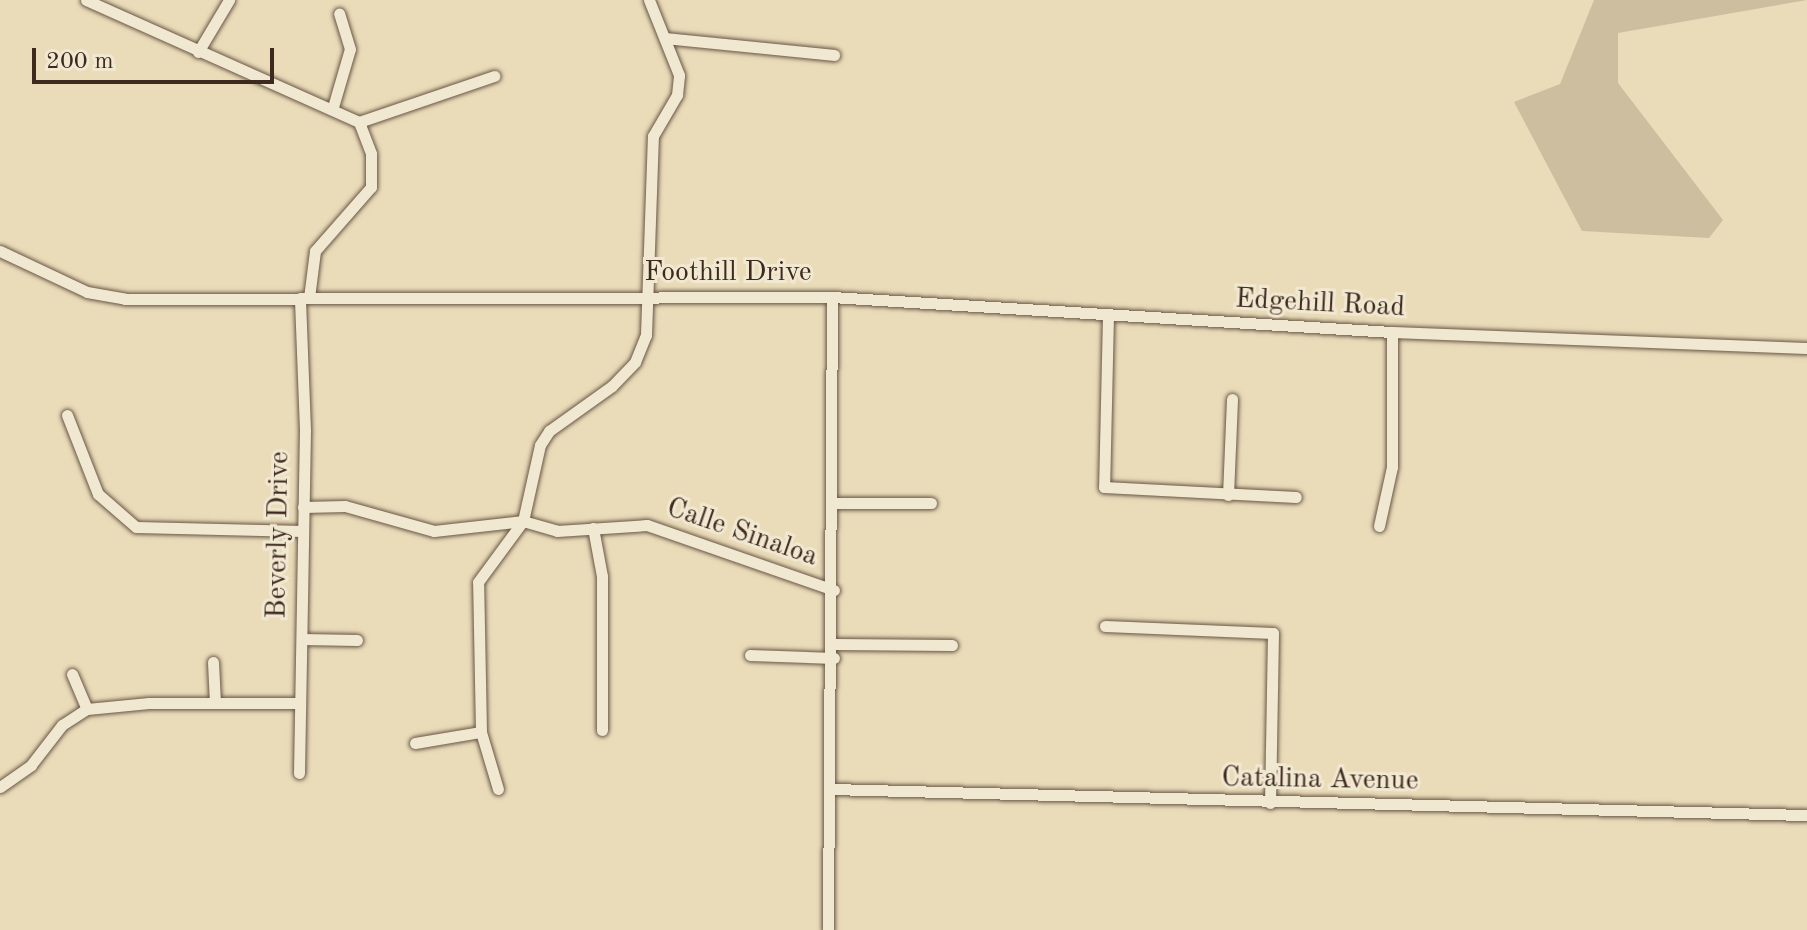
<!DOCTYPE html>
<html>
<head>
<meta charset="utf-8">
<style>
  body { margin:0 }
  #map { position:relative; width:1807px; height:930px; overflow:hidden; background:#eadcb9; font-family:"Old Standard TT",serif }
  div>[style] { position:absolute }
  .green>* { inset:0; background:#cdbe9f }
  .roads { filter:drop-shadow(0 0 2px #695646) drop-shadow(0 0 2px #695646) }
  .minor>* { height:11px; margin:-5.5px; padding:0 5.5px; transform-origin:5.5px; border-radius:5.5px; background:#f1e8d2 }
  span { translate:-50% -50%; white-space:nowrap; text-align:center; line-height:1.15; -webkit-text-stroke:6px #f1e8d2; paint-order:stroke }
  .street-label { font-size:28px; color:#3e291f }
  .scale { position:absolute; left:32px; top:48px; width:242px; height:36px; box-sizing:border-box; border:4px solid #3e291f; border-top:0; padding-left:10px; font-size:24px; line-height:28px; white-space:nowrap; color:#3e291f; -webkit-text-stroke:6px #f1e8d2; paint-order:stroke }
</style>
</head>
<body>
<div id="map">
  <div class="green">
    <div style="clip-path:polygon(1594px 0,1807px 0,1618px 33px,1618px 83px,1723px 220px,1709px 238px,1582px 231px,1514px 102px,1560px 84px)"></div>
  </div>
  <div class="roads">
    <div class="minor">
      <div style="left:86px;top:0;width:299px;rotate:24.1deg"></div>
      <div style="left:359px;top:122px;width:34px;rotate:69deg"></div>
      <div style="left:371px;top:154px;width:33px;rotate:90deg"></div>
      <div style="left:371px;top:187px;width:85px;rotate:131.2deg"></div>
      <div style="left:315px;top:251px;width:47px;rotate:97.3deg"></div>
      <div style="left:665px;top:38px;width:170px;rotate:5.7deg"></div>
      <div style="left:198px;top:52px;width:61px;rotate:-59.2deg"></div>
      <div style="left:333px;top:107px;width:60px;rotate:-73.7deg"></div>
      <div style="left:350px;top:49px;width:37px;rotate:-107deg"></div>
      <div style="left:359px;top:122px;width:143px;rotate:-18.8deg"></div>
      <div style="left:0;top:251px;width:96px;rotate:25.2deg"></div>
      <div style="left:87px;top:292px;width:39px;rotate:10deg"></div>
      <div style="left:125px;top:299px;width:707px;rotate:-0.16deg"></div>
      <div style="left:832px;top:297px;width:561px;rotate:3.58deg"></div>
      <div style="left:1392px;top:332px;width:415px;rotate:2.2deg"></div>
      <div style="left:1108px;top:315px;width:172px;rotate:91.3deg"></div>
      <div style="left:1104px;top:487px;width:192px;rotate:3deg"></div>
      <div style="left:67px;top:415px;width:85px;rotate:68.6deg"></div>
      <div style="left:98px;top:494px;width:50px;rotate:41deg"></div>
      <div style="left:136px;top:527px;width:167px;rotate:1.4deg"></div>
      <div style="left:1228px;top:495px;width:96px;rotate:-87.6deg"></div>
      <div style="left:833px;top:503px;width:98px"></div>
      <div style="left:303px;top:507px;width:42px;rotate:-1.4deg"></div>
      <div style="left:345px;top:506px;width:92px;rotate:15.7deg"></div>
      <div style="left:434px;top:531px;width:90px;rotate:-6.4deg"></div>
      <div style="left:523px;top:521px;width:35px;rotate:16deg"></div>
      <div style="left:557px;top:531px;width:90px;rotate:-3.8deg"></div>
      <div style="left:647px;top:525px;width:198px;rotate:19.2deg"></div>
      <div style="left:1379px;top:526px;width:60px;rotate:-77.6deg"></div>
      <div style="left:1392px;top:467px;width:135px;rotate:-90deg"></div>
      <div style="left:593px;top:528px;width:49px;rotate:79.4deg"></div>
      <div style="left:602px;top:576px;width:154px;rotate:90deg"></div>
      <div style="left:1105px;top:626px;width:168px;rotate:2.4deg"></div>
      <div style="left:1273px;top:633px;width:170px;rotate:91deg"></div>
      <div style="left:302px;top:639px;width:55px;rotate:1deg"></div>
      <div style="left:834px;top:644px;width:118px;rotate:0.5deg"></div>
      <div style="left:750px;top:655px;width:84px;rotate:2deg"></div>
      <div style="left:213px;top:662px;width:41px;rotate:87.2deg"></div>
      <div style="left:72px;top:674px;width:38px;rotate:67deg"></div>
      <div style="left:415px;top:743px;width:67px;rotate:-9.5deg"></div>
      <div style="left:299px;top:773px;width:343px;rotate:-89deg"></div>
      <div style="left:305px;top:430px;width:132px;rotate:-92.2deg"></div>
      <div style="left:0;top:787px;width:38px;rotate:-35deg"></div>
      <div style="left:31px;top:765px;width:51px;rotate:-52.2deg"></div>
      <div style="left:62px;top:725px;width:30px;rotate:-33deg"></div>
      <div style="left:87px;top:709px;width:62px;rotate:-5.5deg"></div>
      <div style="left:149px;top:703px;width:151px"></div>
      <div style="left:498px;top:789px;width:59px;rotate:-106.6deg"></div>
      <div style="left:481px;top:732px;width:150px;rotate:-91.1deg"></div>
      <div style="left:478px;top:582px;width:76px;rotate:-53.6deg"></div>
      <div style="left:523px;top:521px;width:78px;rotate:-77.4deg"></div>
      <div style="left:540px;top:445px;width:17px;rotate:-57deg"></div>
      <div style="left:549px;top:431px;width:77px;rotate:-35.5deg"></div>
      <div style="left:612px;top:386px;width:33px;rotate:-46deg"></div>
      <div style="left:635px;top:362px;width:29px;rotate:-68deg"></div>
      <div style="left:646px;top:335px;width:199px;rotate:-88deg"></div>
      <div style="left:653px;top:136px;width:48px;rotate:-59.7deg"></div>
      <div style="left:677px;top:95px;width:20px;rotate:-84deg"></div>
      <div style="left:679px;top:75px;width:81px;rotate:-111.8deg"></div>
      <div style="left:831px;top:789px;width:976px;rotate:1.53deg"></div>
      <div style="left:828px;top:930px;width:633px;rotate:-89.64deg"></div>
    </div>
  </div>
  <div class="street-label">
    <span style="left:728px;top:273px">Foothill Drive</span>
    <span style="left:1320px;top:304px;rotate:3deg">Edgehill Road</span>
    <span style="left:742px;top:533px;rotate:19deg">Calle Sinaloa</span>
    <span style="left:279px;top:535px;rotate:-89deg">Beverly Drive</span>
    <span style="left:1320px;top:780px;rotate:1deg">Catalina Avenue</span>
  </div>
  <div class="scale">200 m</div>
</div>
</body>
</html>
